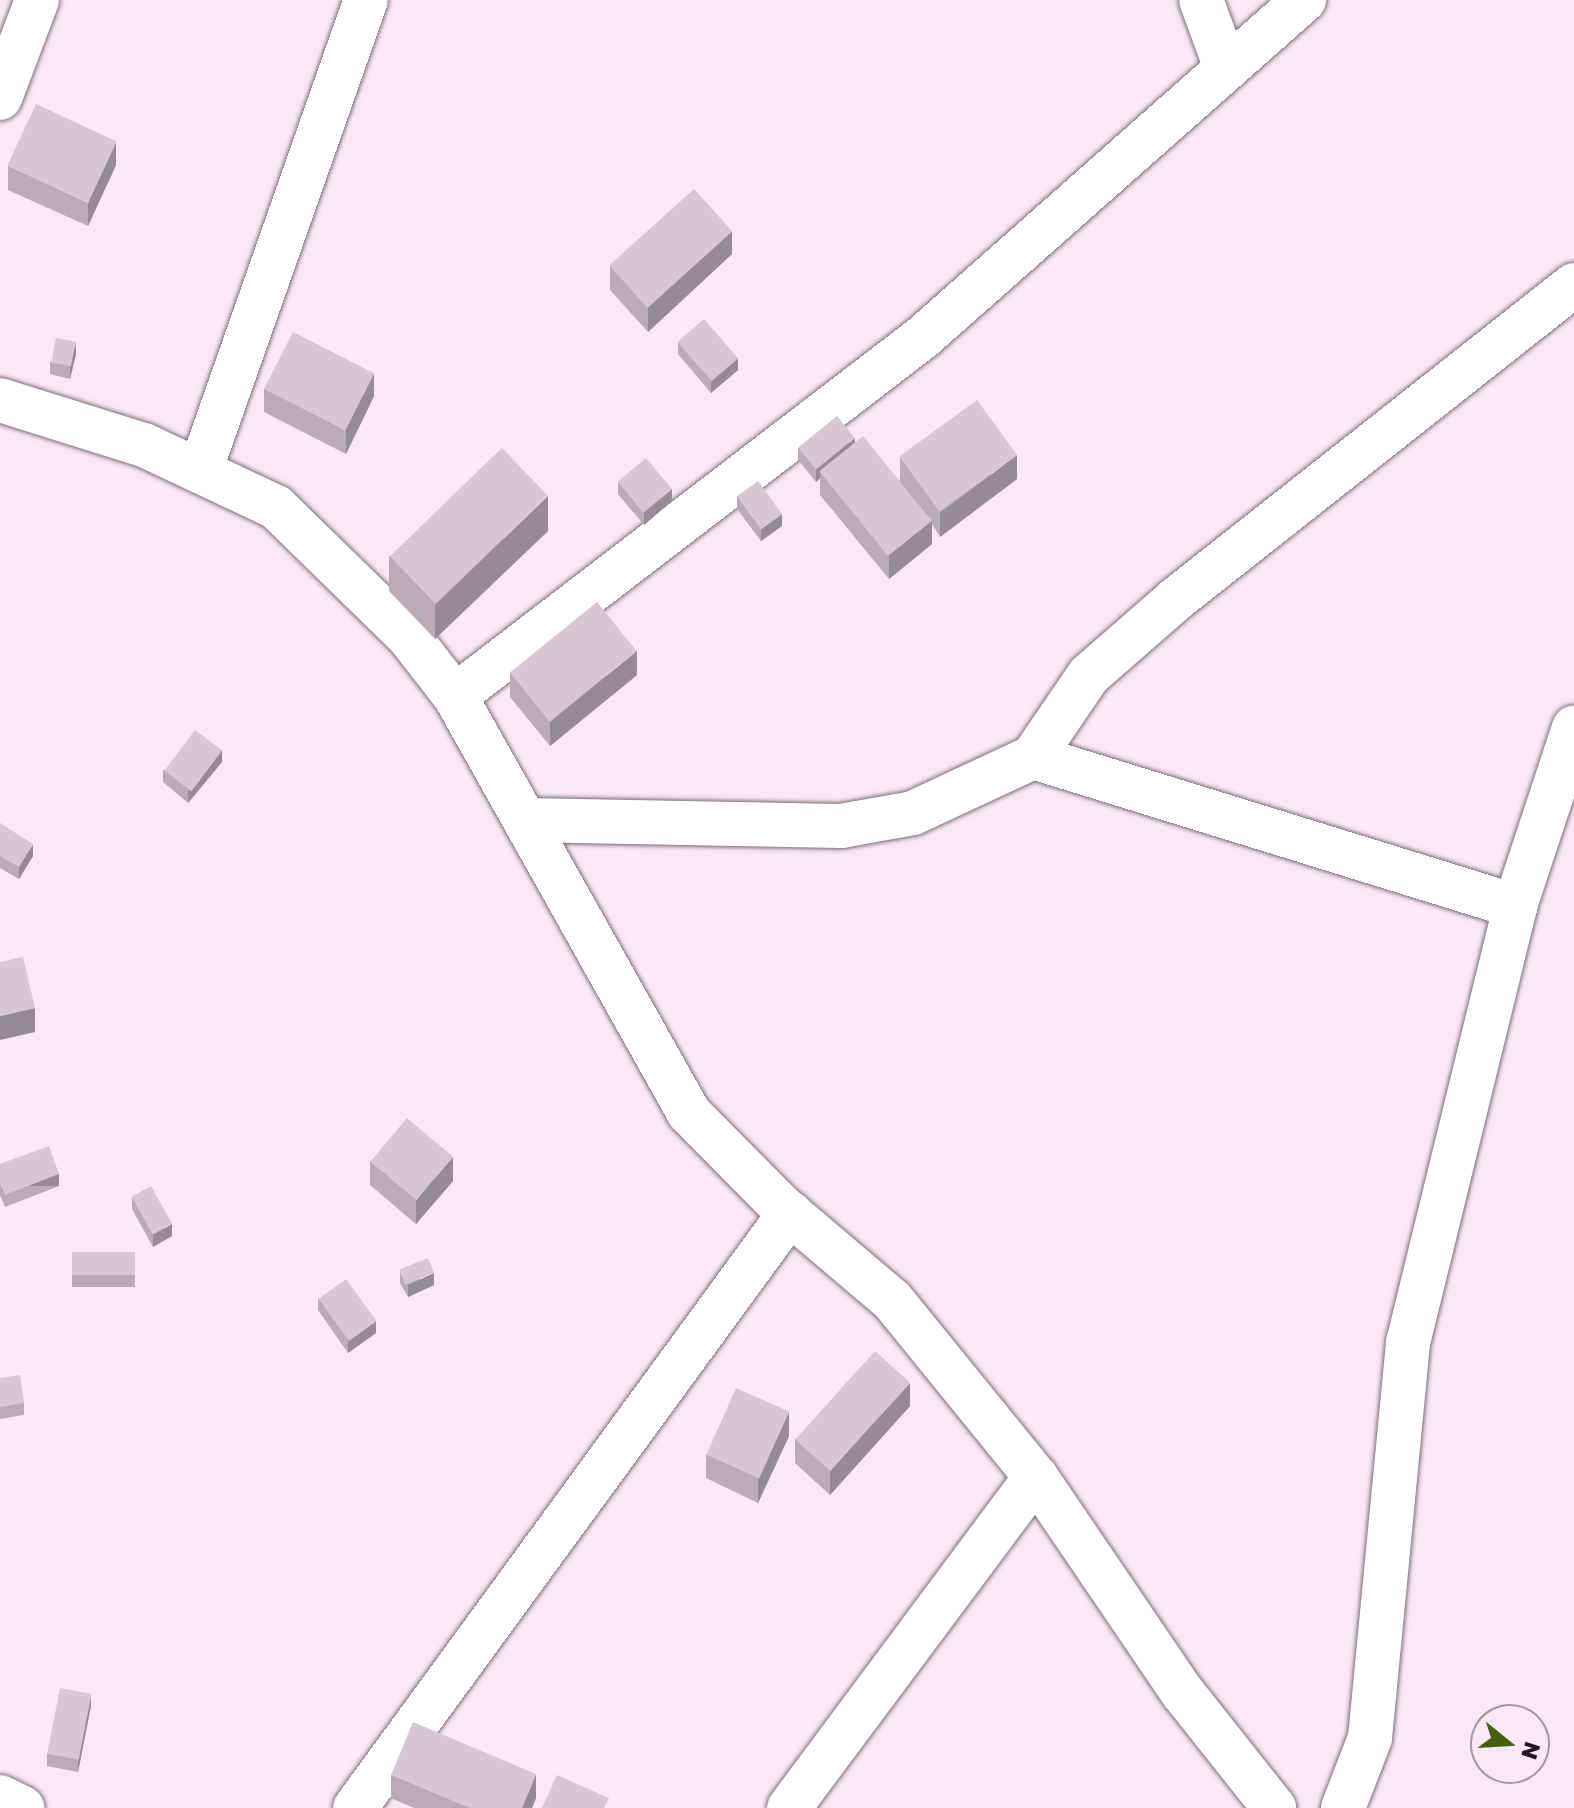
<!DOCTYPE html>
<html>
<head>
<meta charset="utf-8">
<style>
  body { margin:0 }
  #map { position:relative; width:1574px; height:1808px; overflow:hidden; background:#fae8f4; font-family:"Golos Text",sans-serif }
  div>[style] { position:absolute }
  .roads { filter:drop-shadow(0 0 2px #7c6d77) drop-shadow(0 0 2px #7c6d77) }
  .minor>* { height:44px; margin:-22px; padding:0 22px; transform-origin:22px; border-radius:22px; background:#fff }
  .wall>* { inset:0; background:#baabb5; transform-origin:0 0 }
  .shaded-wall>* { inset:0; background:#978b93; transform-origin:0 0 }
  .building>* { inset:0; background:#d8c7d2; transform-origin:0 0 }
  span { translate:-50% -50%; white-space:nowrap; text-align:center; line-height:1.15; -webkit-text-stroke:8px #fae8f4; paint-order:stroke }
  .north { position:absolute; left:1470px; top:1704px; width:80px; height:80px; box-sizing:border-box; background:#fae8f4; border:2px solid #a3969e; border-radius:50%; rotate:108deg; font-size:22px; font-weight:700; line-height:32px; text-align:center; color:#201a1e }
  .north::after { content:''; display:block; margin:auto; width:28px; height:36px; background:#446113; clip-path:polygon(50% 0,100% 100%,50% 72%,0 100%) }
</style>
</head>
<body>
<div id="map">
  <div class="roads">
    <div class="minor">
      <div style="left:1201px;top:0;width:72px;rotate:69.8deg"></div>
      <div style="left:0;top:98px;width:105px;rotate:-69.3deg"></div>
      <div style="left:0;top:400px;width:151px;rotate:17.4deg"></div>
      <div style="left:144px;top:445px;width:146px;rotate:25.2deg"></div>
      <div style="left:276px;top:507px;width:186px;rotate:44.3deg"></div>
      <div style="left:409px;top:637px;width:75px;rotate:52.1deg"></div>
      <div style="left:455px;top:696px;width:477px;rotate:60.7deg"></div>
      <div style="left:688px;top:1112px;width:132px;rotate:45.3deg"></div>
      <div style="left:781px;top:1206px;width:145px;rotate:40.3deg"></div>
      <div style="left:892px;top:1300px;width:228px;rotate:50.9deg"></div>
      <div style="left:1036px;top:1477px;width:261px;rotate:55.8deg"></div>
      <div style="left:1183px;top:1693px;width:147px;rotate:51.6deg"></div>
      <div style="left:200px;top:471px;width:499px;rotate:-70.6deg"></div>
      <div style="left:455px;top:696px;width:590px;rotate:-37.49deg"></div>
      <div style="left:923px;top:337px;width:509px;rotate:-41.49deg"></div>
      <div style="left:1033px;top:757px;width:505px;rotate:17.18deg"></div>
      <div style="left:525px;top:820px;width:316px;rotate:1.1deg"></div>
      <div style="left:841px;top:826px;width:73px;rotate:-10.2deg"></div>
      <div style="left:913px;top:813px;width:132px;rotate:-25deg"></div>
      <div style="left:1033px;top:757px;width:99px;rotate:-55.7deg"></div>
      <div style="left:1089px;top:675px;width:116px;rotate:-41.1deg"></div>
      <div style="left:1176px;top:599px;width:507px;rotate:-38.27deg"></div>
      <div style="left:0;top:1797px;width:25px;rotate:26deg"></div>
      <div style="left:355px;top:1808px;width:737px;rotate:-53.83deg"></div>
      <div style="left:789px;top:1808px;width:413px;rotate:-53.3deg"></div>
      <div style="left:1343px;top:1808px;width:75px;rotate:-68.9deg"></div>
      <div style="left:1370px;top:1738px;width:397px;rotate:-84.5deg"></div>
      <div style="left:1408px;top:1343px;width:450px;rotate:-76.2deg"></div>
      <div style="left:1515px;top:906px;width:188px;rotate:-71.7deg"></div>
    </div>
  </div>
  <div class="wall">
    <div style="clip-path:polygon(116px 165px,88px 226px,8px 190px,8px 166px)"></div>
    <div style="clip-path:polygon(732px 254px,648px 332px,610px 290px,610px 266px)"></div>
    <div style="clip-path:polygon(678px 342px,738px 370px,711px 393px,678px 354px)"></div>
    <div style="clip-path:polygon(76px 354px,70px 379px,50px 374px,50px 362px)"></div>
    <div style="clip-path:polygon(264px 389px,374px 396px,346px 454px,264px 412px)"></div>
    <div style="clip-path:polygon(855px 442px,900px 481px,900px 458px,1017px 479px,940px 537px,932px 524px,932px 544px,889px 579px,820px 495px,820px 478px,816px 482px,798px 460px,798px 448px)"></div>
    <div style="clip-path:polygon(618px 482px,672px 501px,644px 525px,618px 494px)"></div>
    <div style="clip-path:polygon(737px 496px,782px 526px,761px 541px,737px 509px)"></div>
    <div style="clip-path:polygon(548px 531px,435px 639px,389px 591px,389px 556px)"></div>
    <div style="clip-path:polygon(510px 673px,637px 675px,550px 746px,510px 697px)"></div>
    <div style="clip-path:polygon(222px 762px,188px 803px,163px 782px,163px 770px)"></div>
    <div style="clip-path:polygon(0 823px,33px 856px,19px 879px,0 868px)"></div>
    <div style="clip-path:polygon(370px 1161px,453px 1181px,416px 1224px,370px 1185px)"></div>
    <div style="clip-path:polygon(0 1164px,59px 1186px,5px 1207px,0 1195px)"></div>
    <div style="clip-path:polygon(132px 1197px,172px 1236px,153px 1247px,132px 1209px)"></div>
    <div style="left:135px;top:1252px;width:35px;height:63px;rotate:90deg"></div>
    <div style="clip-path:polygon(400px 1271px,434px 1285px,408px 1297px,400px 1283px)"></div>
    <div style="clip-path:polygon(318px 1298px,376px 1333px,348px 1353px,318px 1310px)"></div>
    <div style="clip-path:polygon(0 1378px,24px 1403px,24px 1415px,0 1419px)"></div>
    <div style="clip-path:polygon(910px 1406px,830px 1495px,795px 1463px,795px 1439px)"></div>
    <div style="clip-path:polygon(789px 1436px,758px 1503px,706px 1478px,706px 1455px)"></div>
    <div style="clip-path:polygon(91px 1706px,78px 1772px,47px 1766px,47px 1754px)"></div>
    <div style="clip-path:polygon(391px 1775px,536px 1798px,532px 1808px,414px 1808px,391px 1798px)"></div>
  </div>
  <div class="shaded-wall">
    <div style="clip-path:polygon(116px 142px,116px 165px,88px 226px,88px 203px)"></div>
    <div style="clip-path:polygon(732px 231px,732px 254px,648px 332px,648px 308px)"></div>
    <div style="clip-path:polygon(76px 342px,76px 354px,70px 379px,70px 367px)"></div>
    <div style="clip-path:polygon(738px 358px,738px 370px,711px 393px,711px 381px)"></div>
    <div style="clip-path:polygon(374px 373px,374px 396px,346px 454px,346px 430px)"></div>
    <div style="clip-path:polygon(855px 438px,855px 450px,820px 472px,820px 478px,816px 482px,816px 470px)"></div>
    <div style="clip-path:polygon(1017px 455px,1017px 479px,940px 537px,940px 513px)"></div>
    <div style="clip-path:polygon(672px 489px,672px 501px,644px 525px,644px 513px)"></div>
    <div style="clip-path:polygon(548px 496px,548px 531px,435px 639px,435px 605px)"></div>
    <div style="clip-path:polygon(782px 514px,782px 526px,761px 541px,761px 529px)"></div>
    <div style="clip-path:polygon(932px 521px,932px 544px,889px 579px,889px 555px)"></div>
    <div style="clip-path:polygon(637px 651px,637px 675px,550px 746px,550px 722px)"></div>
    <div style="clip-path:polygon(222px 750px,222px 762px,188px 803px,188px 791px)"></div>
    <div style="clip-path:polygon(33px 844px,33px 856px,19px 879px,19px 867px)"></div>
    <div style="clip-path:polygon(35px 1008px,35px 1032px,0 1040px,0 1016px)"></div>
    <div style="clip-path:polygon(453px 1157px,453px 1181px,416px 1224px,416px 1200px)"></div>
    <div style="left:59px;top:1174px;width:12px;height:58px;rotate:90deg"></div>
    <div style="clip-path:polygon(172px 1224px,172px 1236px,153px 1247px,153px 1235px)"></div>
    <div style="clip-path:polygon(434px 1273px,434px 1285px,408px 1297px,408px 1285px)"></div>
    <div style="clip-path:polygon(376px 1321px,376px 1333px,348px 1353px,348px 1340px)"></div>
    <div style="clip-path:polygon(910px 1383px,910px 1406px,830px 1495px,830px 1471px)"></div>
    <div style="clip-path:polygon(789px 1412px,789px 1436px,758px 1503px,758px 1479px)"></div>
    <div style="clip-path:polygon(91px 1694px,91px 1706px,78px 1772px,78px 1760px)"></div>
    <div style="clip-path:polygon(536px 1774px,536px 1798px,532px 1808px,522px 1808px)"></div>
  </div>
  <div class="building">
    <div style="left:36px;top:104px;width:89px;height:68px;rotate:25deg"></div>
    <div style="left:694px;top:189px;width:57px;height:114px;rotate:48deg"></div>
    <div style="left:704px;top:319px;width:52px;height:35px;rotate:49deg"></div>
    <div style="left:293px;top:332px;width:91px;height:64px;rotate:27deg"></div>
    <div style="left:56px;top:338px;width:20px;height:25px;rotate:11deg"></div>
    <div style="left:977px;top:400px;width:68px;height:96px;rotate:54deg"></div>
    <div style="left:837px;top:416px;width:28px;height:50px;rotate:51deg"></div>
    <div style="left:863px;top:436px;width:109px;height:56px;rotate:51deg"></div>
    <div style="left:502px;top:448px;width:66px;height:156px;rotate:46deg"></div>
    <div style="left:646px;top:458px;width:40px;height:37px;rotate:50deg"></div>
    <div style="left:758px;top:481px;width:41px;height:26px;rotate:54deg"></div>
    <div style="left:597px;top:602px;width:63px;height:112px;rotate:51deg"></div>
    <div style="left:195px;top:730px;width:34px;height:51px;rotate:37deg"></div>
    <div style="clip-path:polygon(0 823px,33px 844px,19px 867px,0 856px)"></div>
    <div style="clip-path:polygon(23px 957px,35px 1008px,0 1016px,0 962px)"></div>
    <div style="left:407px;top:1118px;width:60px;height:57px;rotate:40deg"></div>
    <div style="clip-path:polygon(49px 1146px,59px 1174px,5px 1195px,0 1183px,0 1164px)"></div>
    <div style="left:151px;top:1186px;width:43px;height:22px;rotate:61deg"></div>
    <div style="left:135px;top:1252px;width:23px;height:63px;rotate:90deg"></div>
    <div style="left:428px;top:1258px;width:16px;height:31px;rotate:68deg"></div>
    <div style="left:346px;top:1279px;width:52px;height:34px;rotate:54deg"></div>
    <div style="left:875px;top:1351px;width:47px;height:119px;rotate:42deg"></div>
    <div style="clip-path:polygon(20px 1375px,24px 1403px,0 1407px,0 1378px)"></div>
    <div style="left:736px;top:1388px;width:58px;height:73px;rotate:24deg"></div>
    <div style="left:60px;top:1688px;width:32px;height:67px;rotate:11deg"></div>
    <div style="clip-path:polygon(413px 1722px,536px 1774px,522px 1808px,470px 1808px,391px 1775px)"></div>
    <div style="clip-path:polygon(557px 1775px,609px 1798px,604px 1808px,542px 1808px)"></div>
  </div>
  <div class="north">N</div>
</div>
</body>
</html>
